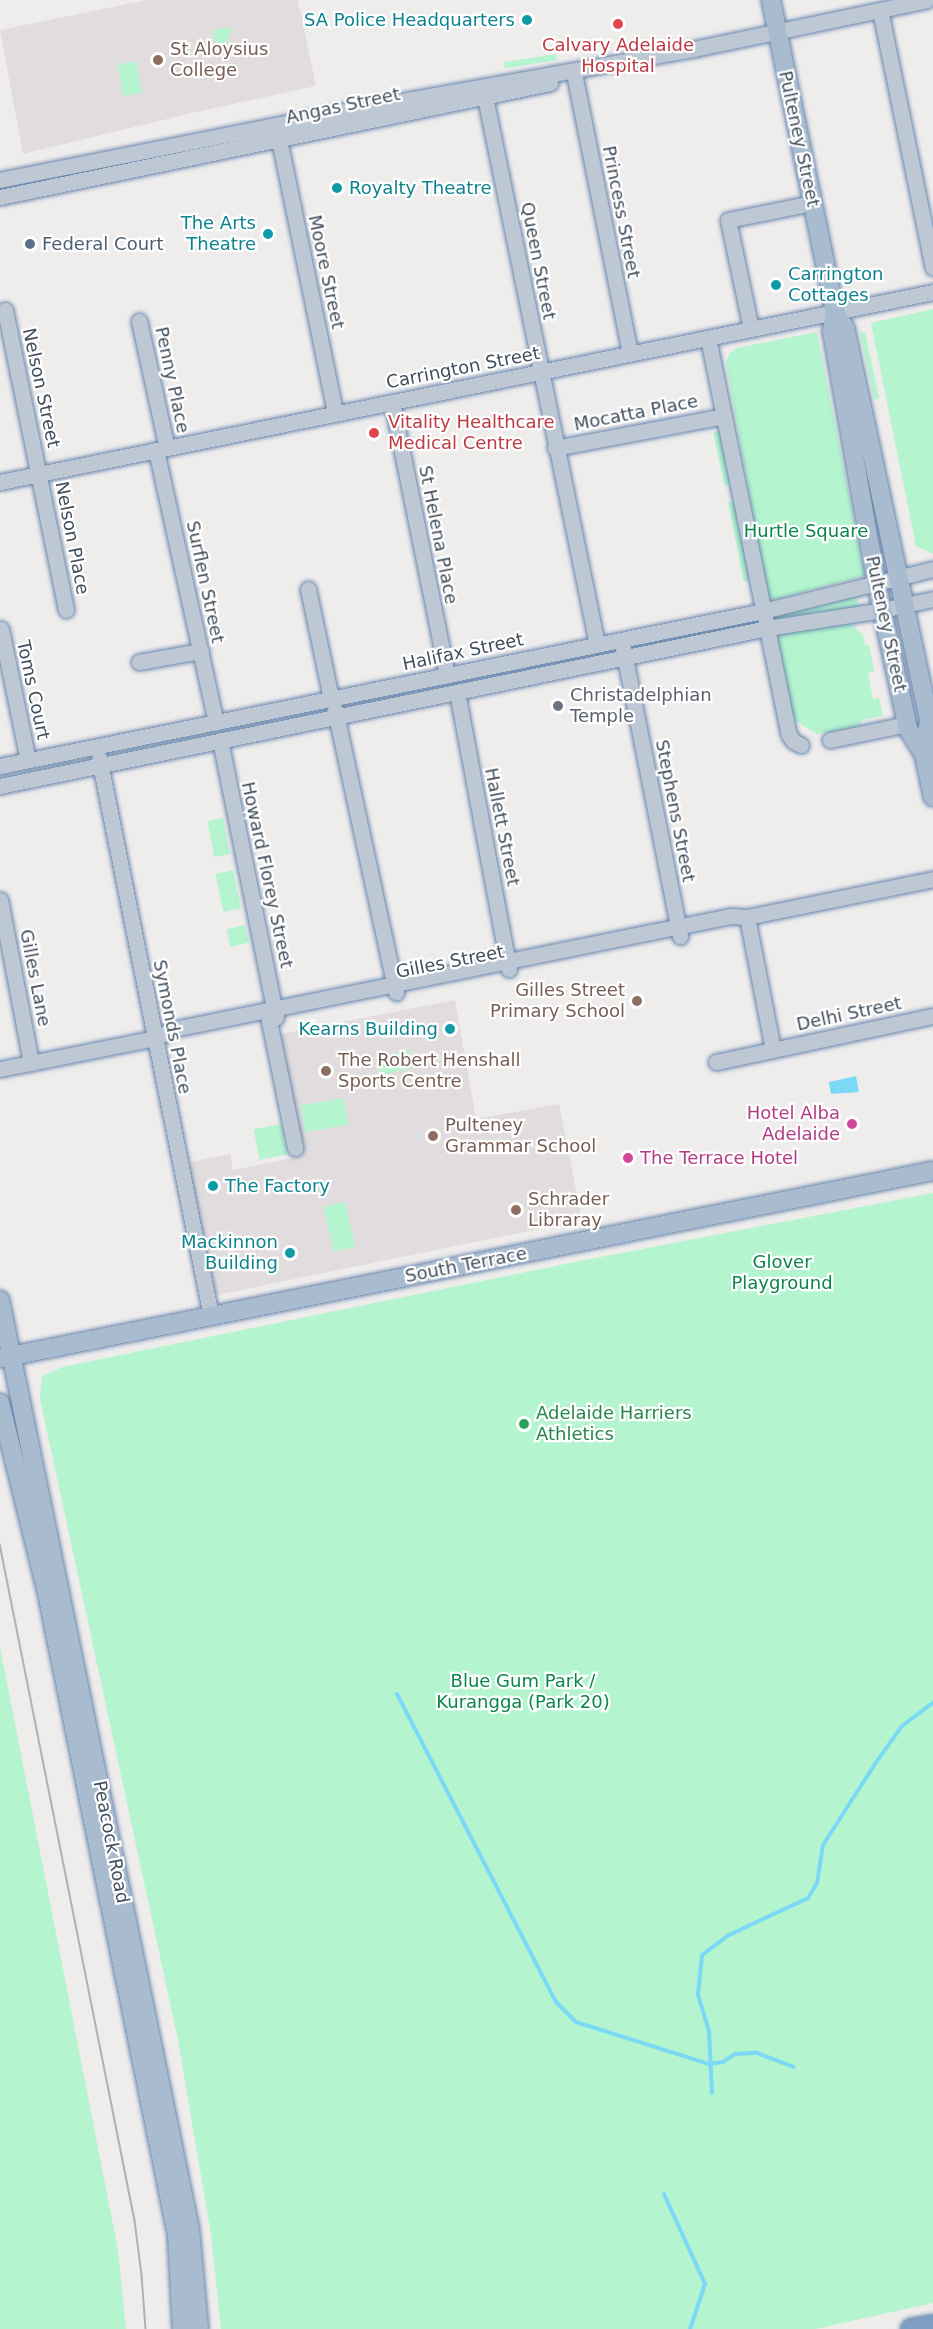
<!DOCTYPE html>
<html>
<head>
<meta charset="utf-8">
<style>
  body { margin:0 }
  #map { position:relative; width:933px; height:2329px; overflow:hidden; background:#efecec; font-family:"DejaVu Sans",sans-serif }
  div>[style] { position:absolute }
  .education>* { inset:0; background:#e1ddde }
  .green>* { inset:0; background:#b4f4ce; transform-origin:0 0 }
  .water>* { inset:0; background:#7bd9f6 }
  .stream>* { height:4px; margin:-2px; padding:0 2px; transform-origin:2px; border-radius:2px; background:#7bd9f6 }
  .roads { filter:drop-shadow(0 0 2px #6887ae) drop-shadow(0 0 2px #6887ae) }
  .minor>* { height:15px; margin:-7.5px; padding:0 7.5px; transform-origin:7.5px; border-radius:7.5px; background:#bdc8d4 }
  .major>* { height:18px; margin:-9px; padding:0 9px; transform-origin:9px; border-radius:9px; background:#a8bbcf }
  .highway>* { height:21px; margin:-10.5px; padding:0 10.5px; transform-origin:10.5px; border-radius:10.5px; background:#7d9dc2 }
  .tram>* { height:1.5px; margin:-0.75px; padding:0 0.75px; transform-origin:0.75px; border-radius:0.75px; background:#adb1b8 }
  .dots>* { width:16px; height:16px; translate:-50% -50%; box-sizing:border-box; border:3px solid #fff; border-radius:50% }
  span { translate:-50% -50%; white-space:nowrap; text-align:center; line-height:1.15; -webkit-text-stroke:4.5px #fff; paint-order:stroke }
  .culture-label { font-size:18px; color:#0d838f }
  .right { translate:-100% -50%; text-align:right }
  .left { translate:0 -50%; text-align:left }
  .health-label { font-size:18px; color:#be3a42 }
  .education-label { font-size:18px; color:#785e54 }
  .street-label { font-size:18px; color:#424f5c }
  .service-label { font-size:18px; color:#4e5e75 }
  .park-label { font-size:18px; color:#0b854c }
  .worship-label { font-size:18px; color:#5b616d }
  .hotel-label { font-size:18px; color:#b23c85 }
  .leisure-label { font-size:18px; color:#27864d }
</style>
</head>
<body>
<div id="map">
  <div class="education">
    <div style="clip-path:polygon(147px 0,298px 0,316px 86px,192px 113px,23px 154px,0 30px)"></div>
    <div style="clip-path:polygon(455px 1000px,476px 1119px,559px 1104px,582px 1220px,212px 1296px,185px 1163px,230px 1154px,233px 1170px,303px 1156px,281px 1034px)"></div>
  </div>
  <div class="green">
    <div style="clip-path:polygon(232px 28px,227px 41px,216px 47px,213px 30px)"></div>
    <div style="left:556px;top:54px;width:6px;height:53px;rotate:81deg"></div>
    <div style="left:136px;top:61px;width:32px;height:19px;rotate:79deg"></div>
    <div style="clip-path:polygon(933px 309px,933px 554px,916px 546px,871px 323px)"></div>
    <div style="clip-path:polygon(817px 332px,865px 576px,772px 600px,768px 598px,726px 363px,729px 354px,737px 348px)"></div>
    <div style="left:865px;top:332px;width:68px;height:5px;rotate:78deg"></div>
    <div style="left:719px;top:431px;width:55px;height:6px;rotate:78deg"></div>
    <div style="left:734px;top:501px;width:81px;height:6px;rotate:79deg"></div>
    <div style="clip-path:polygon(856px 593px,860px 611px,773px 620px,772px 615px)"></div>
    <div style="clip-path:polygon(850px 622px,863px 635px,865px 645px,869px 645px,874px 672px,868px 673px,873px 699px,879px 698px,883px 716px,862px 720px,859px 727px,817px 734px,796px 721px,792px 714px,777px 633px)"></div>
    <div style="left:223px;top:818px;width:37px;height:16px;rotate:79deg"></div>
    <div style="left:233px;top:870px;width:39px;height:18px;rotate:78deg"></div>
    <div style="left:245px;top:925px;width:18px;height:19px;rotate:77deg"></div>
    <div style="left:409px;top:1050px;width:18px;height:34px;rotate:77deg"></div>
    <div style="left:344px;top:1098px;width:27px;height:44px;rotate:80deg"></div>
    <div style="left:281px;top:1124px;width:31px;height:28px;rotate:79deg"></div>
    <div style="clip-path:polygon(933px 1193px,933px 2303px,815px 2329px,221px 2329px,211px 2235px,178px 2040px,40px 1399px,42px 1376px,62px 1367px,580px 1261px)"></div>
    <div style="left:345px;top:1202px;width:46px;height:22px;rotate:77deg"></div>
    <div style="clip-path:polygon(0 1647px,118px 2250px,126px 2329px,0 2329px)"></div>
  </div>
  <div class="water">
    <div style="clip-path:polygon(856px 1076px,859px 1092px,831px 1094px,829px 1082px)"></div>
  </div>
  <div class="stream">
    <div style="left:397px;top:1694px;width:347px;rotate:62.7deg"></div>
    <div style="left:556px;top:2002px;width:28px;rotate:45deg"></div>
    <div style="left:576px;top:2022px;width:139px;rotate:17.5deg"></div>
    <div style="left:709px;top:2064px;width:14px;rotate:-8deg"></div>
    <div style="left:723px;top:2062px;width:14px;rotate:-34deg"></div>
    <div style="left:735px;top:2054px;width:22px;rotate:-3deg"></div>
    <div style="left:757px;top:2053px;width:39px;rotate:21deg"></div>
    <div style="left:712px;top:2093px;width:62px;rotate:-92.8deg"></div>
    <div style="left:709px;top:2031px;width:39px;rotate:-107deg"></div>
    <div style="left:698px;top:1994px;width:39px;rotate:-84deg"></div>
    <div style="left:702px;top:1955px;width:34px;rotate:-37deg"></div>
    <div style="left:729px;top:1935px;width:87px;rotate:-25.1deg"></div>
    <div style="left:808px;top:1898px;width:17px;rotate:-59deg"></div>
    <div style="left:817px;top:1883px;width:38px;rotate:-81deg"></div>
    <div style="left:823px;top:1845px;width:96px;rotate:-57.3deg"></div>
    <div style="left:875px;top:1764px;width:47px;rotate:-54.6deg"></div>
    <div style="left:902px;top:1726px;width:39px;rotate:-37deg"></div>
    <div style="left:664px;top:2194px;width:99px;rotate:65.5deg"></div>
    <div style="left:705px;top:2284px;width:47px;rotate:108.4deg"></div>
  </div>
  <div class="roads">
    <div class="minor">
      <div style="left:880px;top:10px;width:263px;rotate:78.4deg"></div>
      <div style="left:575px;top:78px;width:281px;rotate:78.7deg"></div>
      <div style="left:485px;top:97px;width:558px;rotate:78.43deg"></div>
      <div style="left:279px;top:139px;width:280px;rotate:78.4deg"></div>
      <div style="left:0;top:180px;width:346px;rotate:-11.3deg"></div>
      <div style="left:339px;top:112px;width:360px;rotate:-10.1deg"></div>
      <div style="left:693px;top:49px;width:239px;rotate:-11.8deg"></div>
      <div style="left:0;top:197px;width:562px;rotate:-11.71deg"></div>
      <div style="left:5px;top:310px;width:306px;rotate:78.5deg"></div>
      <div style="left:139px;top:321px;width:130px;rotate:77.6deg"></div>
      <div style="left:751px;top:329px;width:111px;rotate:-101.9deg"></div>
      <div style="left:728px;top:220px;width:86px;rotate:-11.4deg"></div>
      <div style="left:708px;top:338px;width:405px;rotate:78.5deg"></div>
      <div style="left:789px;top:735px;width:7px;rotate:56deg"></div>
      <div style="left:793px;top:741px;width:9px;rotate:27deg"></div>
      <div style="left:392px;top:402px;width:278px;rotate:78.6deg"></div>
      <div style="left:555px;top:448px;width:172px;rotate:-10.7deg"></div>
      <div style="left:156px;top:450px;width:279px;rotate:77.6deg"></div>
      <div style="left:0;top:482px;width:952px;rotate:-11.51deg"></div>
      <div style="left:308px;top:589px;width:111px;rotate:78.1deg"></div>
      <div style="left:1px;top:629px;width:134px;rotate:78.4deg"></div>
      <div style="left:623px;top:648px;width:294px;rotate:78.8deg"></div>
      <div style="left:139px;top:662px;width:63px;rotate:-10.1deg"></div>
      <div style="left:457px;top:692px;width:282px;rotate:79.4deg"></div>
      <div style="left:335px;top:710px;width:289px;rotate:77.8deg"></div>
      <div style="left:220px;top:740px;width:283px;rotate:78.6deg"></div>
      <div style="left:830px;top:740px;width:79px;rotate:-11.7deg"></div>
      <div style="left:99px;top:758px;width:569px;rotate:78.65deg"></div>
      <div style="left:0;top:766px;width:779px;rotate:-11.48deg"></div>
      <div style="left:763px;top:611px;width:175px;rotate:-13.9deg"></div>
      <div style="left:0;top:786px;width:783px;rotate:-11.64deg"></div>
      <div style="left:767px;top:628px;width:116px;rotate:-8.9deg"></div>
      <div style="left:882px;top:610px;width:52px;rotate:-12.2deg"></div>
      <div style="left:0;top:900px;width:166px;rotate:79.2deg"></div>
      <div style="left:747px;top:917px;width:135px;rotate:78.9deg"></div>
      <div style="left:267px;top:1011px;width:140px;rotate:78.4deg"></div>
      <div style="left:716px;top:1062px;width:222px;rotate:-12deg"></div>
      <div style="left:0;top:1069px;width:158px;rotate:-11.3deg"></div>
      <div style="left:155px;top:1038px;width:21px;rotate:-25deg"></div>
      <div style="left:174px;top:1029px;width:487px;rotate:-11.5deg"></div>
      <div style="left:651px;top:932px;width:82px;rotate:-11.3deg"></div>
      <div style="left:731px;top:916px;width:16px;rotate:4deg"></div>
      <div style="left:747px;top:917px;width:190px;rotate:-11.5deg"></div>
    </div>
    <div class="major">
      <div style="left:771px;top:0;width:318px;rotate:78.4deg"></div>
      <div style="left:835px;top:312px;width:19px;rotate:58deg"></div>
      <div style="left:845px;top:328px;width:401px;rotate:77.9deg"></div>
      <div style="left:929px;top:720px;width:35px;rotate:98deg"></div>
      <div style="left:835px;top:312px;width:19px;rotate:99deg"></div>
      <div style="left:832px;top:331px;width:254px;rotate:80deg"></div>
      <div style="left:876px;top:581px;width:151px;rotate:77.8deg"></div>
      <div style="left:908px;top:729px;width:31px;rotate:58deg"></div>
      <div style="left:924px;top:755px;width:43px;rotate:77.9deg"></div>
      <div style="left:0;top:1300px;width:949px;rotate:78.45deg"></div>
      <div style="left:190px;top:2230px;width:99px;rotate:84.8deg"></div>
      <div style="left:2px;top:1358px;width:950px;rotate:-11.36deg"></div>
      <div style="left:0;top:1403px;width:196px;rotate:76.1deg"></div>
      <div style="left:47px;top:1593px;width:655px;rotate:78.55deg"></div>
      <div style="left:177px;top:2235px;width:94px;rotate:87deg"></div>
    </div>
    <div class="highway">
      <div style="left:911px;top:2329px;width:22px;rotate:-10deg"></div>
    </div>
  </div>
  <div class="tram">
    <div style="left:0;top:1544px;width:690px;rotate:78.72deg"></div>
    <div style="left:135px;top:2221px;width:54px;rotate:82.6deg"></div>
    <div style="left:142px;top:2275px;width:54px;rotate:85.8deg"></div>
  </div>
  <div class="dots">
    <div style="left:527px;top:20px;background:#0f9aa8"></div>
    <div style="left:618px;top:24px;background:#e0444e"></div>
    <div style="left:158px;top:60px;background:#8d6e63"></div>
    <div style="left:337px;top:188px;background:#0f9aa8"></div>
    <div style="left:268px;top:234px;background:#0f9aa8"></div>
    <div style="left:30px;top:244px;background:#5c6f8a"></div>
    <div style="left:776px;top:285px;background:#0f9aa8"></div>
    <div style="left:374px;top:433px;background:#e0444e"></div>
    <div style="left:558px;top:706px;background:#6b7280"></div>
    <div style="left:637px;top:1001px;background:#8d6e63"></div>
    <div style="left:450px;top:1029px;background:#0f9aa8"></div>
    <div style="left:326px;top:1071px;background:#8d6e63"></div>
    <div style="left:852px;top:1124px;background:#d1479c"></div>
    <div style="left:433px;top:1136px;background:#8d6e63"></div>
    <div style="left:628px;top:1158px;background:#d1479c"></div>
    <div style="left:213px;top:1186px;background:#0f9aa8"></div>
    <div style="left:516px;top:1210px;background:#8d6e63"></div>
    <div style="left:290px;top:1253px;background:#0f9aa8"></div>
    <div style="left:524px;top:1424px;background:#2e9e5b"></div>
  </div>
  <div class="culture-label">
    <span class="right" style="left:515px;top:20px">SA Police Headquarters</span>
    <span class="left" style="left:349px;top:188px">Royalty Theatre</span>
    <span class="right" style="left:256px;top:234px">The Arts<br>Theatre</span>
    <span class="left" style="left:788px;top:285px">Carrington<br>Cottages</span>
    <span class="right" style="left:438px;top:1029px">Kearns Building</span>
    <span class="left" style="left:225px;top:1186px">The Factory</span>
    <span class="right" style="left:278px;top:1253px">Mackinnon<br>Building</span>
  </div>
  <div class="health-label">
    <span style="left:618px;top:56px">Calvary Adelaide<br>Hospital</span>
    <span class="left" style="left:388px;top:433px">Vitality Healthcare<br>Medical Centre</span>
  </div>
  <div class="education-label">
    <span class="left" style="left:170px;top:60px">St Aloysius<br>College</span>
    <span class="right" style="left:625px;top:1001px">Gilles Street<br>Primary School</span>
    <span class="left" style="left:338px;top:1071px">The Robert Henshall<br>Sports Centre</span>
    <span class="left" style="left:445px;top:1136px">Pulteney<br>Grammar School</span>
    <span class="left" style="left:528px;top:1210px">Schrader<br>Libraray</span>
  </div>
  <div class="street-label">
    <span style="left:343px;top:106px;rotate:-12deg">Angas Street</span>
    <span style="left:799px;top:139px;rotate:78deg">Pulteney Street</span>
    <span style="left:621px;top:212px;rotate:79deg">Princess Street</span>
    <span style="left:538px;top:261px;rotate:79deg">Queen Street</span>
    <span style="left:326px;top:272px;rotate:78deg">Moore Street</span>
    <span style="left:463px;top:368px;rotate:-11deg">Carrington Street</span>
    <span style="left:172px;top:380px;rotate:78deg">Penny Place</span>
    <span style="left:41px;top:388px;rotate:78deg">Nelson Street</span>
    <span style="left:636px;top:413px;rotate:-11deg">Mocatta Place</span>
    <span style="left:438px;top:535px;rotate:79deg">St Helena Place</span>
    <span style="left:72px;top:538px;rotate:79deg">Nelson Place</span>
    <span style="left:205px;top:582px;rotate:78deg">Surflen Street</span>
    <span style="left:886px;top:624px;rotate:78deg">Pulteney Street</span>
    <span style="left:463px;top:652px;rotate:-12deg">Halifax Street</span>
    <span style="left:33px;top:690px;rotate:78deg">Toms Court</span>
    <span style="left:675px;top:811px;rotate:79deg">Stephens Street</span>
    <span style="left:502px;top:827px;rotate:79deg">Hallett Street</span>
    <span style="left:267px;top:875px;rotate:78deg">Howard Florey Street</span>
    <span style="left:450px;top:962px;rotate:-11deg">Gilles Street</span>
    <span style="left:35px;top:978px;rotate:79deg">Gilles Lane</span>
    <span style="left:849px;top:1014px;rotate:-12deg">Delhi Street</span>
    <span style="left:172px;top:1027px;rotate:79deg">Symonds Place</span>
    <span style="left:466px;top:1265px;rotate:-11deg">South Terrace</span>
    <span style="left:111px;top:1842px;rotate:79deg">Peacock Road</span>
  </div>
  <div class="service-label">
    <span class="left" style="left:42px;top:244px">Federal Court</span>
  </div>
  <div class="park-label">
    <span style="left:806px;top:531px">Hurtle Square</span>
    <span style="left:782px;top:1273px">Glover<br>Playground</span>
    <span style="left:523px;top:1692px">Blue Gum Park /<br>Kurangga (Park 20)</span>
  </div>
  <div class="worship-label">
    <span class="left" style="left:570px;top:706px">Christadelphian<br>Temple</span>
  </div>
  <div class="hotel-label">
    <span class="right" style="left:840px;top:1124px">Hotel Alba<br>Adelaide</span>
    <span class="left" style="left:640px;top:1158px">The Terrace Hotel</span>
  </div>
  <div class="leisure-label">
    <span class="left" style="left:536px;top:1424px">Adelaide Harriers<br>Athletics</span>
  </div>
</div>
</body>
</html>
